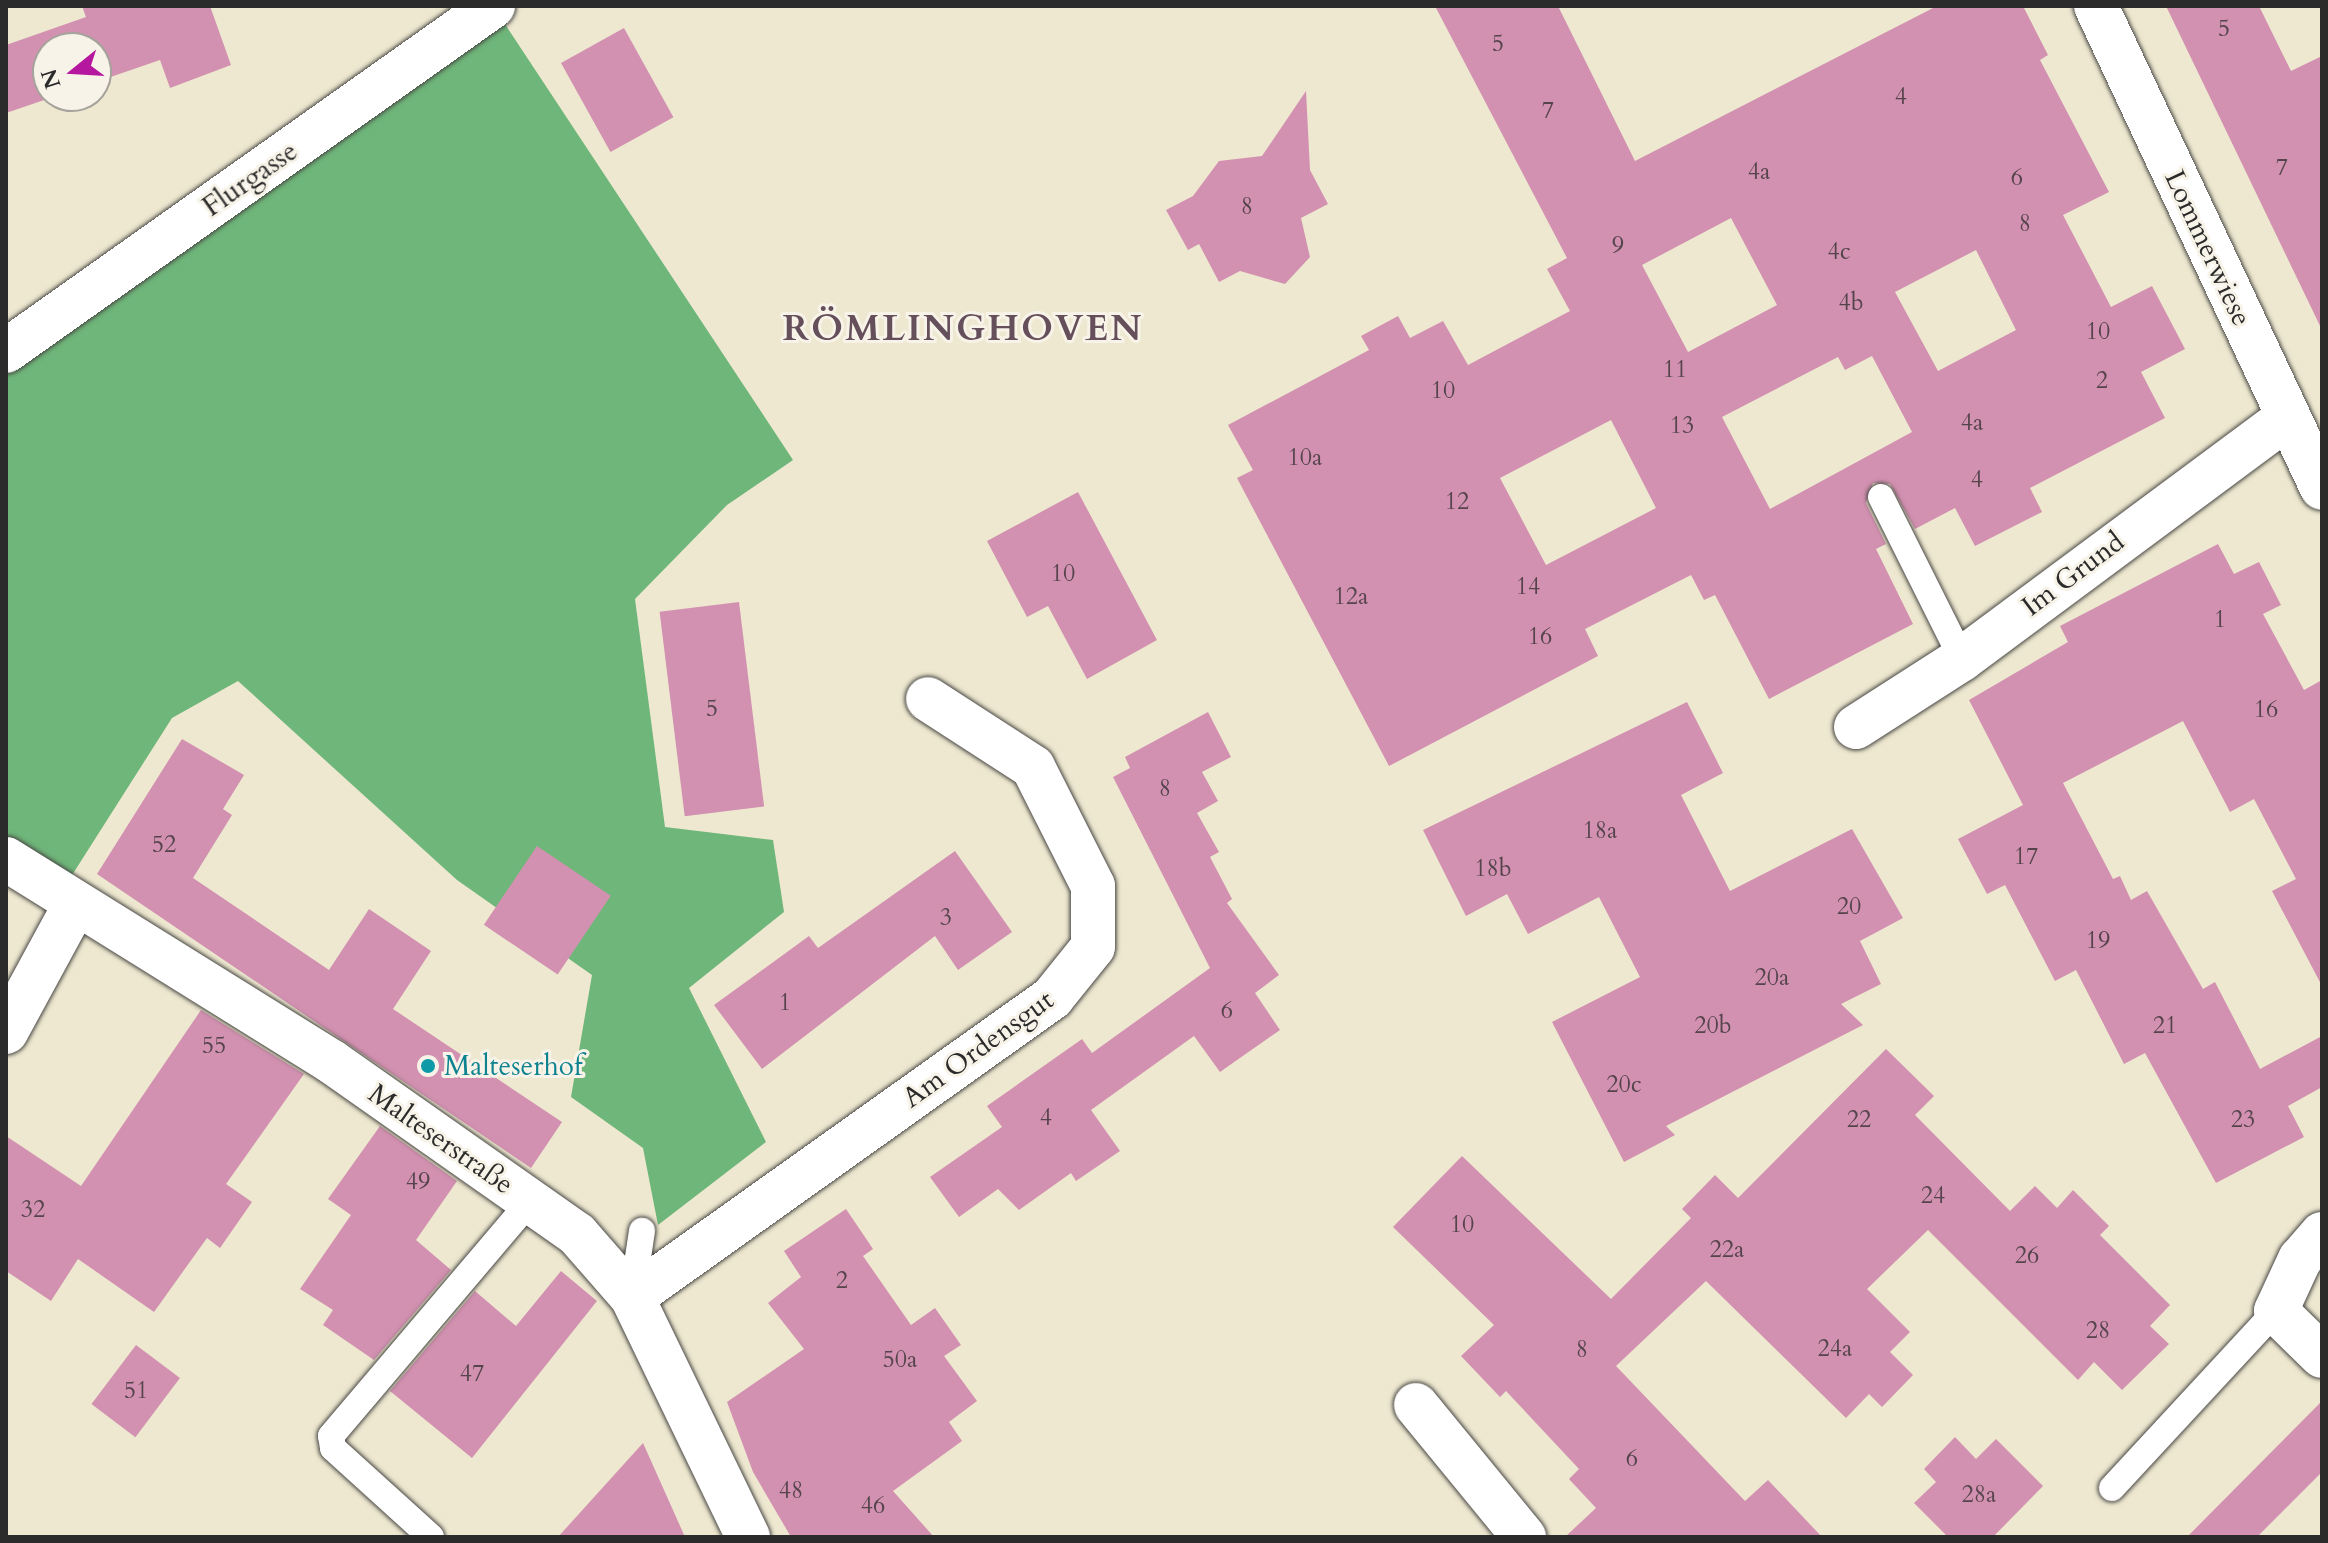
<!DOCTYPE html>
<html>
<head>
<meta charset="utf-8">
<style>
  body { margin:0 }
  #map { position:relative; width:2328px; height:1543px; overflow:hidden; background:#eee8d0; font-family:Cardo,serif }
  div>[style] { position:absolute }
  .forest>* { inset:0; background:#6fb67a }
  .building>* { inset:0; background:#d291b0; transform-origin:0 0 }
  .roads { filter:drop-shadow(0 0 2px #484744) drop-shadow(0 0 2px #484744) }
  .service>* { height:26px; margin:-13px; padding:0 13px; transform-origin:13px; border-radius:13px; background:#fff }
  .minor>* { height:44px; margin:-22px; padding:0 22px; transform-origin:22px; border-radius:22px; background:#fff }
  .dots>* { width:22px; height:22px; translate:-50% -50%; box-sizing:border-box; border:4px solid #f7f3e8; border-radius:50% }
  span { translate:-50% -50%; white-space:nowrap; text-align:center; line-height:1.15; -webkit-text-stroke:6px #f7f3e8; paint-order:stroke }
  .number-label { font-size:24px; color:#55444c }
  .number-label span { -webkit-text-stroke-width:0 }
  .street-label { font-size:28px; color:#2b2b2b }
  .culture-label { font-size:28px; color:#0d838f }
  .left { translate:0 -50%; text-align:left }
  .district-label { font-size:36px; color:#654f5a; font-weight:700; letter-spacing:2px }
  .frame { position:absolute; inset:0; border:8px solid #2b2b2b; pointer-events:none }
  .north { position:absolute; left:32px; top:32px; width:80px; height:80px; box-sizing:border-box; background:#f7f3e8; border:2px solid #a5a39c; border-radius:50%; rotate:252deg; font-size:22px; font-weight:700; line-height:32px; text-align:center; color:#2b2b2b }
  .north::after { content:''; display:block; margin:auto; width:28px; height:36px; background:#b5179e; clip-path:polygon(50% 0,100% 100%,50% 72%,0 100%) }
</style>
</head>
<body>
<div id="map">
  <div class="forest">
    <div style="clip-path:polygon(493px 6px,793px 460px,727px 505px,635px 599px,665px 827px,773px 840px,784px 912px,689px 988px,766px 1142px,658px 1225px,643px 1148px,571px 1097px,592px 975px,457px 880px,238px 681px,172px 718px,60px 894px,6px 859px,6px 357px)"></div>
  </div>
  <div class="building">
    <div style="clip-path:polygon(82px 6px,210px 6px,231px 65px,170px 88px,160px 60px,96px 82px,96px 48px,48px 48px,48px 96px,56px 96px,6px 113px,6px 45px,86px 17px)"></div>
    <div style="clip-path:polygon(evenodd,1435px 6px,1558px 6px,1635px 161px,1937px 6px,2023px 6px,2048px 55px,2040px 60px,2109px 192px,2063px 215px,2111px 307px,2152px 286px,2185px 349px,2141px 372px,2165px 418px,2030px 488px,2042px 512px,1975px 546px,1955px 508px,1915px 529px,1890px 484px,1873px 483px,1866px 503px,1886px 544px,1876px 549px,1913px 624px,1769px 699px,1715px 595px,1704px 600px,1691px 575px,1585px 629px,1598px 656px,1389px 766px,1237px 478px,1253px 470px,1228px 425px,1369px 350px,1361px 336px,1398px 316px,1410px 338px,1443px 321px,1468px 365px,1570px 311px,1547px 269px,1567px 258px,1435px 6px,1731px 218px,1777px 305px,1688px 352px,1642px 265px,1731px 218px,1435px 6px,1976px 250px,2016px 330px,1938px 371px,1895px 292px,1976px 250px,1435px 6px,1872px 356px,1912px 432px,1770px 509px,1722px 417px,1838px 357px,1845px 370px,1872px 356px,1435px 6px,1611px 420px,1656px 508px,1546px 565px,1500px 478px,1611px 420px)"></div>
    <div style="clip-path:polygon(2166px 6px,2259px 6px,2291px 71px,2322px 56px,2322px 330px)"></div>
    <div style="left:624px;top:28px;width:102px;height:72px;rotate:61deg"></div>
    <div style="clip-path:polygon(1306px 91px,1310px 170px,1328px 204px,1301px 218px,1310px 257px,1285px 284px,1240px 271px,1219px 282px,1199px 244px,1188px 250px,1166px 210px,1193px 196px,1219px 161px,1262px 156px)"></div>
    <div style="clip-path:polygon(1078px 492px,1157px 640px,1087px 679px,1048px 606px,1027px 617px,987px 541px)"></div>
    <div style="clip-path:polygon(2218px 544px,2234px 574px,2259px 562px,2281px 605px,2263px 614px,2304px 690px,2322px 680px,2322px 986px,2272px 891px,2296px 879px,2254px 799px,2230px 812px,2183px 721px,2063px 783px,2113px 879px,2120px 876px,2131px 900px,2147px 891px,2203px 989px,2215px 982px,2260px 1069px,2322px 1036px,2322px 1087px,2288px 1106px,2304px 1137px,2216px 1183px,2145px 1053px,2124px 1064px,2076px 970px,2055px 981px,2005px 885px,1987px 894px,1958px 839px,2023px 805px,1969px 700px,2068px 642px,2060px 626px)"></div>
    <div style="left:739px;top:602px;width:206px;height:80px;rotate:83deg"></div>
    <div style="clip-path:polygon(1687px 702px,1723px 773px,1681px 795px,1730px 891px,1852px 829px,1903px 918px,1860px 941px,1881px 984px,1841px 1004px,1863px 1025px,1666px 1126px,1675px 1135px,1624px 1162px,1552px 1022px,1640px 977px,1599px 897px,1528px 934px,1507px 894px,1466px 916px,1423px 830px)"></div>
    <div style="clip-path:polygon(1208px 712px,1231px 757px,1202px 772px,1218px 801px,1197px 813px,1219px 852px,1210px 857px,1232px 899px,1227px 903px,1279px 975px,1255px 993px,1280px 1030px,1220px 1072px,1194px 1036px,1091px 1110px,1120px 1151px,1076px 1181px,1071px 1173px,1019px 1210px,998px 1189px,959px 1217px,930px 1177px,1002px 1127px,987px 1106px,1082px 1039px,1092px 1053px,1210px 968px,1113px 777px,1130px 768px,1125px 757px)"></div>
    <div style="clip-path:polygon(182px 739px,244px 775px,223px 809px,232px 815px,193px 878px,329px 970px,369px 909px,431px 951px,393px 1009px,562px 1122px,531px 1168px,97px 874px)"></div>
    <div style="left:537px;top:846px;width:89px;height:95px;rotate:34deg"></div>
    <div style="clip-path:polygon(955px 851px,1012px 932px,958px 970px,935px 936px,762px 1069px,714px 1005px,809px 936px,818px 948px)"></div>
    <div style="clip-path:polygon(201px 1010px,304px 1074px,226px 1184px,252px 1202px,220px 1248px,207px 1238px,154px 1312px,78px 1259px,51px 1301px,6px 1271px,6px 1136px,81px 1186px)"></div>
    <div style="clip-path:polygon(1886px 1049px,1934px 1096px,1915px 1115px,2010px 1211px,2035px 1186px,2057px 1208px,2073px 1190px,2109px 1226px,2100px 1235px,2170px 1305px,2150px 1326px,2169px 1344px,2122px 1390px,2094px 1362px,2078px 1380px,1928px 1230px,1867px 1289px,1910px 1332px,1890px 1352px,1913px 1375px,1882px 1407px,1869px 1394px,1846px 1418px,1706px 1281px,1616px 1366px,1745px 1501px,1768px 1480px,1822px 1537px,1565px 1537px,1596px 1508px,1569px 1479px,1579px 1469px,1506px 1391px,1500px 1397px,1461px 1356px,1494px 1325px,1393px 1227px,1462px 1156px,1611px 1299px,1691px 1218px,1682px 1209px,1715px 1175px,1738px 1198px)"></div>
    <div style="clip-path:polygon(380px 1126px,457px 1181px,416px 1240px,451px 1270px,374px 1360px,323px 1325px,333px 1310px,300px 1289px,351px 1215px,328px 1199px)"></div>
    <div style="clip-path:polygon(846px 1209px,873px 1249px,863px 1256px,911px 1325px,935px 1308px,961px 1345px,944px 1356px,977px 1401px,949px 1422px,962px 1441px,893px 1491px,934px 1537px,791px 1537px,753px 1472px,727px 1402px,804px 1349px,768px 1303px,801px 1277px,784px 1251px)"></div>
    <div style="clip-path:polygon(561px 1271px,597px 1301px,472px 1458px,390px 1391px,475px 1291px,516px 1326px)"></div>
    <div style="left:136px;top:1345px;width:55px;height:74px;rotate:37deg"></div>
    <div style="clip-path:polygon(2322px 1401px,2322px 1472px,2257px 1537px,2187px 1537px)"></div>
    <div style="clip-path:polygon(1955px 1437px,1976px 1459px,1996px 1439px,2043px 1486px,1993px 1537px,1948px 1537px,1914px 1503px,1936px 1482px,1924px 1469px)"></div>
    <div style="clip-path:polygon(643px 1443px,685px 1537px,558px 1537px)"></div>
  </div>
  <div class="roads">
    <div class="service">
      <div style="left:1881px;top:497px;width:181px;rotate:63.4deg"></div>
      <div style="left:632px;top:1297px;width:67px;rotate:-81.4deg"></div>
      <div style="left:2112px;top:1488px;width:241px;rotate:-47.2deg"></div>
      <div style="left:431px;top:1537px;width:132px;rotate:-137.8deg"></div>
      <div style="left:333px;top:1448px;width:12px;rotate:-99deg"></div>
      <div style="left:331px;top:1436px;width:308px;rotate:-49.7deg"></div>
    </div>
    <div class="minor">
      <div style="left:2096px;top:6px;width:532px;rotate:64.88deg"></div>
      <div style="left:6px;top:351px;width:597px;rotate:-35.31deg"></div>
      <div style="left:1856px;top:727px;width:126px;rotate:-32.7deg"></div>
      <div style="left:1962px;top:659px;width:406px;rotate:-36.6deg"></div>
      <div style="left:6px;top:859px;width:384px;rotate:31.9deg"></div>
      <div style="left:332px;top:1062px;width:299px;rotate:35.1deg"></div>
      <div style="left:577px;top:1234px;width:84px;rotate:48.9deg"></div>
      <div style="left:632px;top:1297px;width:267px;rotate:64.2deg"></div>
      <div style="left:6px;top:1032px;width:145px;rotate:-61.5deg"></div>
      <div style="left:2322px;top:1234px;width:33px;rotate:131deg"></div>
      <div style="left:2300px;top:1259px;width:57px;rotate:114.8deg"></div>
      <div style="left:2276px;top:1311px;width:64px;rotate:44.4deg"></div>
      <div style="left:632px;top:1297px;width:516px;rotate:-35.45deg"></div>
      <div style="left:1052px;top:998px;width:65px;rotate:-51.2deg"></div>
      <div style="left:1093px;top:947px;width:61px;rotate:-90deg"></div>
      <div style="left:1093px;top:886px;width:133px;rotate:-116.8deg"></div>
      <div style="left:1033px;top:767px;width:125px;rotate:-147.1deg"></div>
      <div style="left:1416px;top:1405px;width:171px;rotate:50.7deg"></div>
    </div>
  </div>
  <div class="dots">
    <div style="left:428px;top:1066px;background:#0f9aa8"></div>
  </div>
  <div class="number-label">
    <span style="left:2224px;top:29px">5</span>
    <span style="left:1498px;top:44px">5</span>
    <span style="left:1901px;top:97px">4</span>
    <span style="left:1548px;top:111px">7</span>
    <span style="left:2282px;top:168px">7</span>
    <span style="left:1759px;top:172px">4a</span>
    <span style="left:2017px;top:178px">6</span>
    <span style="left:1247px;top:207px">8</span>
    <span style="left:2025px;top:224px">8</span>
    <span style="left:1618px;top:246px">9</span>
    <span style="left:1839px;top:252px">4c</span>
    <span style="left:1851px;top:303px">4b</span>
    <span style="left:2098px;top:332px">10</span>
    <span style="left:1675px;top:370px">11</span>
    <span style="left:2102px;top:381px">2</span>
    <span style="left:1443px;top:391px">10</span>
    <span style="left:1972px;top:423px">4a</span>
    <span style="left:1682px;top:426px">13</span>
    <span style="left:1305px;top:458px">10a</span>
    <span style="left:1977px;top:480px">4</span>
    <span style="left:1457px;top:502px">12</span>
    <span style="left:1063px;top:574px">10</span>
    <span style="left:1528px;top:587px">14</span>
    <span style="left:1351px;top:597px">12a</span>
    <span style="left:2220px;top:620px">1</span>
    <span style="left:1540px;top:637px">16</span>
    <span style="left:712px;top:709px">5</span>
    <span style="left:2266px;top:710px">16</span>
    <span style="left:1165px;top:789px">8</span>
    <span style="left:1600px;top:831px">18a</span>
    <span style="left:164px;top:845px">52</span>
    <span style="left:2026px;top:857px">17</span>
    <span style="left:1493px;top:869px">18b</span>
    <span style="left:1849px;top:907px">20</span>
    <span style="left:946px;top:918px">3</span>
    <span style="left:2098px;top:941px">19</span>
    <span style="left:1772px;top:978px">20a</span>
    <span style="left:785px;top:1003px">1</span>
    <span style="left:1227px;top:1011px">6</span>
    <span style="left:1713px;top:1026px">20b</span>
    <span style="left:2165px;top:1026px">21</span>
    <span style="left:214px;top:1046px">55</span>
    <span style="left:1624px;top:1085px">20c</span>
    <span style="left:1046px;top:1118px">4</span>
    <span style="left:1859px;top:1120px">22</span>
    <span style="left:2243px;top:1120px">23</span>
    <span style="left:418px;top:1182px">49</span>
    <span style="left:1933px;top:1196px">24</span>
    <span style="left:33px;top:1210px">32</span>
    <span style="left:1462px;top:1225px">10</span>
    <span style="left:1727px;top:1250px">22a</span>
    <span style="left:2027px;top:1256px">26</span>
    <span style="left:842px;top:1281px">2</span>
    <span style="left:2098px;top:1331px">28</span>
    <span style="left:1835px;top:1349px">24a</span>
    <span style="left:1582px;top:1350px">8</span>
    <span style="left:900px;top:1360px">50a</span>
    <span style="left:472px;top:1374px">47</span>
    <span style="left:136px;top:1391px">51</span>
    <span style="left:1632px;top:1459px">6</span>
    <span style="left:791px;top:1491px">48</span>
    <span style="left:1979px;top:1495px">28a</span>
    <span style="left:873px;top:1506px">46</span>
  </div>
  <div class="street-label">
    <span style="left:250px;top:179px;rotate:-35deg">Flurgasse</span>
    <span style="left:2208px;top:248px;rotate:65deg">Lommerwiese</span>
    <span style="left:2073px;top:574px;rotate:-37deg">Im Grund</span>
    <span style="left:978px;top:1049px;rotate:-36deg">Am Ordensgut</span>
    <span style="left:441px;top:1139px;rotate:35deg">Malteserstraße</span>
  </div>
  <div class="culture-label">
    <span class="left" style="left:444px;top:1066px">Malteserhof</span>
  </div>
  <div class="district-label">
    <span style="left:963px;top:329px">RÖMLINGHOVEN</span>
  </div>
  <div class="frame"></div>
  <div class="north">N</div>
</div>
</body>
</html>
